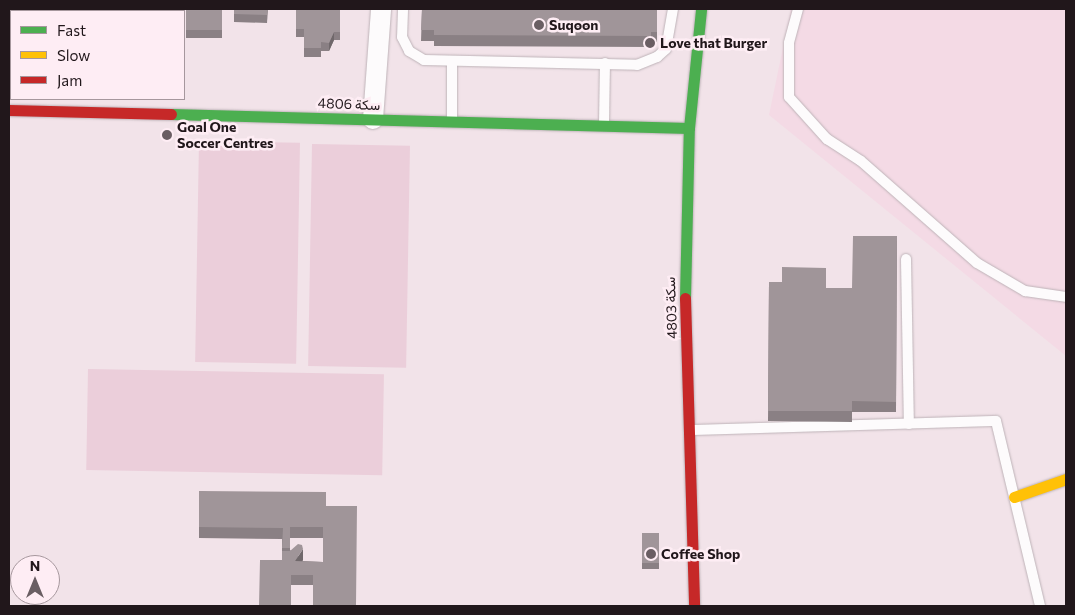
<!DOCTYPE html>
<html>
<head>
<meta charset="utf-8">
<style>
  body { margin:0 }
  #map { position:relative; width:1075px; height:615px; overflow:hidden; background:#f2e3e9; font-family:Commissioner,Vazirmatn,sans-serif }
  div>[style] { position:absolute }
  .built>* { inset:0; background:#f4dae5 }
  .green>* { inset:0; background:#ebceda; transform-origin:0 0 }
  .roads { filter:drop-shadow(0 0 1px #beb3b8) drop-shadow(0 0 1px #beb3b8) }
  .lane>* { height:10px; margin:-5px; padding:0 5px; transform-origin:5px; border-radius:5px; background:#fdfbfc }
  .street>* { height:20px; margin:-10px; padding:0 10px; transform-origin:10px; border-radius:10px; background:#fdfbfc }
  .fast>* { height:11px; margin:-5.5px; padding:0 5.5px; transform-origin:5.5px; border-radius:5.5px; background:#4caf50 }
  .slow>* { height:11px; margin:-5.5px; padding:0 5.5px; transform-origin:5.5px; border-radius:5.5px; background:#ffc107 }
  .jam>* { height:11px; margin:-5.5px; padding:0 5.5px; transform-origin:5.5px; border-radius:5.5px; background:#c62828 }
  .wall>* { inset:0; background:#8a8084; transform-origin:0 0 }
  .shaded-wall>* { inset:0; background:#70686b }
  .building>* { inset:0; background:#a09599; transform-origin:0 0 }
  .dots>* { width:14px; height:14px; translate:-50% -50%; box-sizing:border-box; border:2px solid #feedf4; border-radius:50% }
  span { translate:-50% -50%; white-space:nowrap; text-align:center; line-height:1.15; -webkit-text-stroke:5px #feedf4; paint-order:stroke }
  .poi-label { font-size:14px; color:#21171b; font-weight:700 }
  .left { translate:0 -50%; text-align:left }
  .street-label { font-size:14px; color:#21171b }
  .frame { position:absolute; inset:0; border:10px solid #21171b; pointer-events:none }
  .legend { position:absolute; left:10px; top:10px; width:175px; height:90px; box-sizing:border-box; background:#feedf4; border:1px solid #a6979d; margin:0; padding:6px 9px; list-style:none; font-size:15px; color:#21171b }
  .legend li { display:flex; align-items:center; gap:10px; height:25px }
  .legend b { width:25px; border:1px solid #a6979d }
  .north { position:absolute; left:10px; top:555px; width:50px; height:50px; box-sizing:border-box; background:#feedf4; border:1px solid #a6979d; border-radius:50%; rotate:0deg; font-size:14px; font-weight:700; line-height:20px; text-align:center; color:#21171b }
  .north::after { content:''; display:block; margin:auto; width:18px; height:22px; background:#6a5e63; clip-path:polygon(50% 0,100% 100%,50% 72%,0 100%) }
</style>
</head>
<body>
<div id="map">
  <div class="built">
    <div style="clip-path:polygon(791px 9px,1066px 9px,1066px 356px,769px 115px)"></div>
  </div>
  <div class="green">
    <div style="left:199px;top:141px;width:101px;height:221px;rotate:1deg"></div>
    <div style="left:312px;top:144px;width:98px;height:222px;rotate:1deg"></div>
    <div style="left:88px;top:369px;width:296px;height:101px;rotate:1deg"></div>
  </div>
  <div class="roads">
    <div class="lane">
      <div style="left:798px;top:9px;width:35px;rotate:105deg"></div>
      <div style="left:789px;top:43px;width:54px;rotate:90deg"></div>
      <div style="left:789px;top:97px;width:57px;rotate:47.9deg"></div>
      <div style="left:827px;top:139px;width:40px;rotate:32.9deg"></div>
      <div style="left:861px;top:161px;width:154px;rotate:41.3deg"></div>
      <div style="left:977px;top:263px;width:56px;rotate:30.3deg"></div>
      <div style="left:1025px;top:291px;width:41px;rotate:8.3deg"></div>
      <div style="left:403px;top:10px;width:27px;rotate:92deg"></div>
      <div style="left:402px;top:37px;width:16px;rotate:63deg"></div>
      <div style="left:409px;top:51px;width:17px;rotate:31deg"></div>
      <div style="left:424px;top:60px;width:213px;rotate:1.3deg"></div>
      <div style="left:637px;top:65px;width:22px;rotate:-22deg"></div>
      <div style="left:657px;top:57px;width:12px;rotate:-42deg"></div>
      <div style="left:666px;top:49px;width:41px;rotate:-80.1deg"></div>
      <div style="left:452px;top:120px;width:57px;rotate:-90deg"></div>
      <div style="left:604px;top:125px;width:62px;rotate:-89.1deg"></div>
      <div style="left:906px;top:259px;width:165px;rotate:89deg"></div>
      <div style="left:690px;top:430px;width:306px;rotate:-1.7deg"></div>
      <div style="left:996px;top:421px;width:190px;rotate:76.6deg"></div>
    </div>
    <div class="street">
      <div style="left:373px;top:119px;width:110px;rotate:-85.8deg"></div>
    </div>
    <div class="fast">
      <div style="left:171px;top:114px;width:518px;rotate:1.55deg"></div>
      <div style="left:685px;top:298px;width:170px;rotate:-88.7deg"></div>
      <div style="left:689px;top:128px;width:120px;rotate:-84.2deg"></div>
    </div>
    <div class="slow">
      <div style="left:1014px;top:497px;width:55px;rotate:-19.1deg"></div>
    </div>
    <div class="jam">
      <div style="left:9px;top:110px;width:162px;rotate:1.4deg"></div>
      <div style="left:685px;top:298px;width:308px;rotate:88.3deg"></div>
    </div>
  </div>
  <div class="wall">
    <div style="left:9px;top:9px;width:3px;height:45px;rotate:45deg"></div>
    <div style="left:186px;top:9px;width:36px;height:29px"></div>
    <div style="clip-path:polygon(268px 9px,267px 23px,234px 22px,234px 14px)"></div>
    <div style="clip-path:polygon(280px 9px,340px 9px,340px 40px,334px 40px,329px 51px,321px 51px,321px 57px,304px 57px,304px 37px,296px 37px,296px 10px,280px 10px)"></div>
    <div style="clip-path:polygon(422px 9px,657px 9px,657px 42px,651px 42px,651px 47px,434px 46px,434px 41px,421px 41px)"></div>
    <div style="clip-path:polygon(897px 236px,896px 412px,852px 412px,852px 422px,768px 421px,769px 282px,826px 288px,852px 288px)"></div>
    <div style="clip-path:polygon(evenodd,199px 491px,326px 506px,357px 506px,313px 585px,291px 585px,282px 560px,282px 539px,199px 538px,199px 491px,290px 538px,323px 538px,323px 562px,302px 561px,303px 560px,290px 550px,290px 538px)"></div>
    <div style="left:642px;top:533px;width:17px;height:36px"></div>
  </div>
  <div class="shaded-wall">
    <div style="clip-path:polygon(334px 32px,334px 40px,329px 51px,329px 43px)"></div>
    <div style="clip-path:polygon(303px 549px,303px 560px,295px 572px,295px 561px)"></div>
  </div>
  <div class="building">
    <div style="clip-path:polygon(9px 9px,76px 9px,76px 11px,11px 11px,11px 43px,9px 43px)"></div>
    <div style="left:140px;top:9px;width:33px;height:2px"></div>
    <div style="left:186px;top:9px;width:36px;height:21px"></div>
    <div style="clip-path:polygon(234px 9px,268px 9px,267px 15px,234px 14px)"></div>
    <div style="clip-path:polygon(296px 9px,340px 9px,340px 32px,334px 32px,329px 43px,321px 42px,321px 48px,304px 48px,304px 29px,296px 29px)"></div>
    <div style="clip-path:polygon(422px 9px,657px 9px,657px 32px,651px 32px,651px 36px,434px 35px,434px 30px,421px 30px)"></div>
    <div style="clip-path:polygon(853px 236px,897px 236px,896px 402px,852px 401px,852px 411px,768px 411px,769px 282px,782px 282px,782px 267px,826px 268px,826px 288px,852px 288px)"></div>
    <div style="clip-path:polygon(199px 491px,326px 492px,326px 506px,357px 506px,356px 606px,313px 606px,313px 575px,291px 575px,291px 606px,259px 606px,260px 560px,282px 560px,282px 551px,290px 551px,298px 544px,302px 545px,303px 549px,295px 561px,323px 562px,323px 527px,290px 527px,290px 548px,282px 548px,283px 528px,199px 527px)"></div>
    <div style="left:642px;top:533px;width:17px;height:30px"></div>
  </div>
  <div class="dots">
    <div style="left:539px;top:25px;background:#6a5e63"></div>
    <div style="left:650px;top:43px;background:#6a5e63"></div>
    <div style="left:167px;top:135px;background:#6a5e63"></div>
    <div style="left:651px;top:554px;background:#6a5e63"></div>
  </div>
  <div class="poi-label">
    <span class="left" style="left:549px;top:25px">Suqoon</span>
    <span class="left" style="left:660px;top:43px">Love that Burger</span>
    <span class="left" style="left:177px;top:135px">Goal One<br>Soccer Centres</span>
    <span class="left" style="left:661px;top:554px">Coffee Shop</span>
  </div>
  <div class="street-label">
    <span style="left:349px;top:104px;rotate:2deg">سكة 4806</span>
    <span style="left:671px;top:308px;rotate:-92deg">سكة 4803</span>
  </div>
  <div class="frame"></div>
  <ul class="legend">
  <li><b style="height:6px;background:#4caf50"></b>Fast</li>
  <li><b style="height:6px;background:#ffc107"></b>Slow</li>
  <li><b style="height:6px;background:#c62828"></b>Jam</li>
  </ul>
  <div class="north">N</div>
</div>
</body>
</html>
